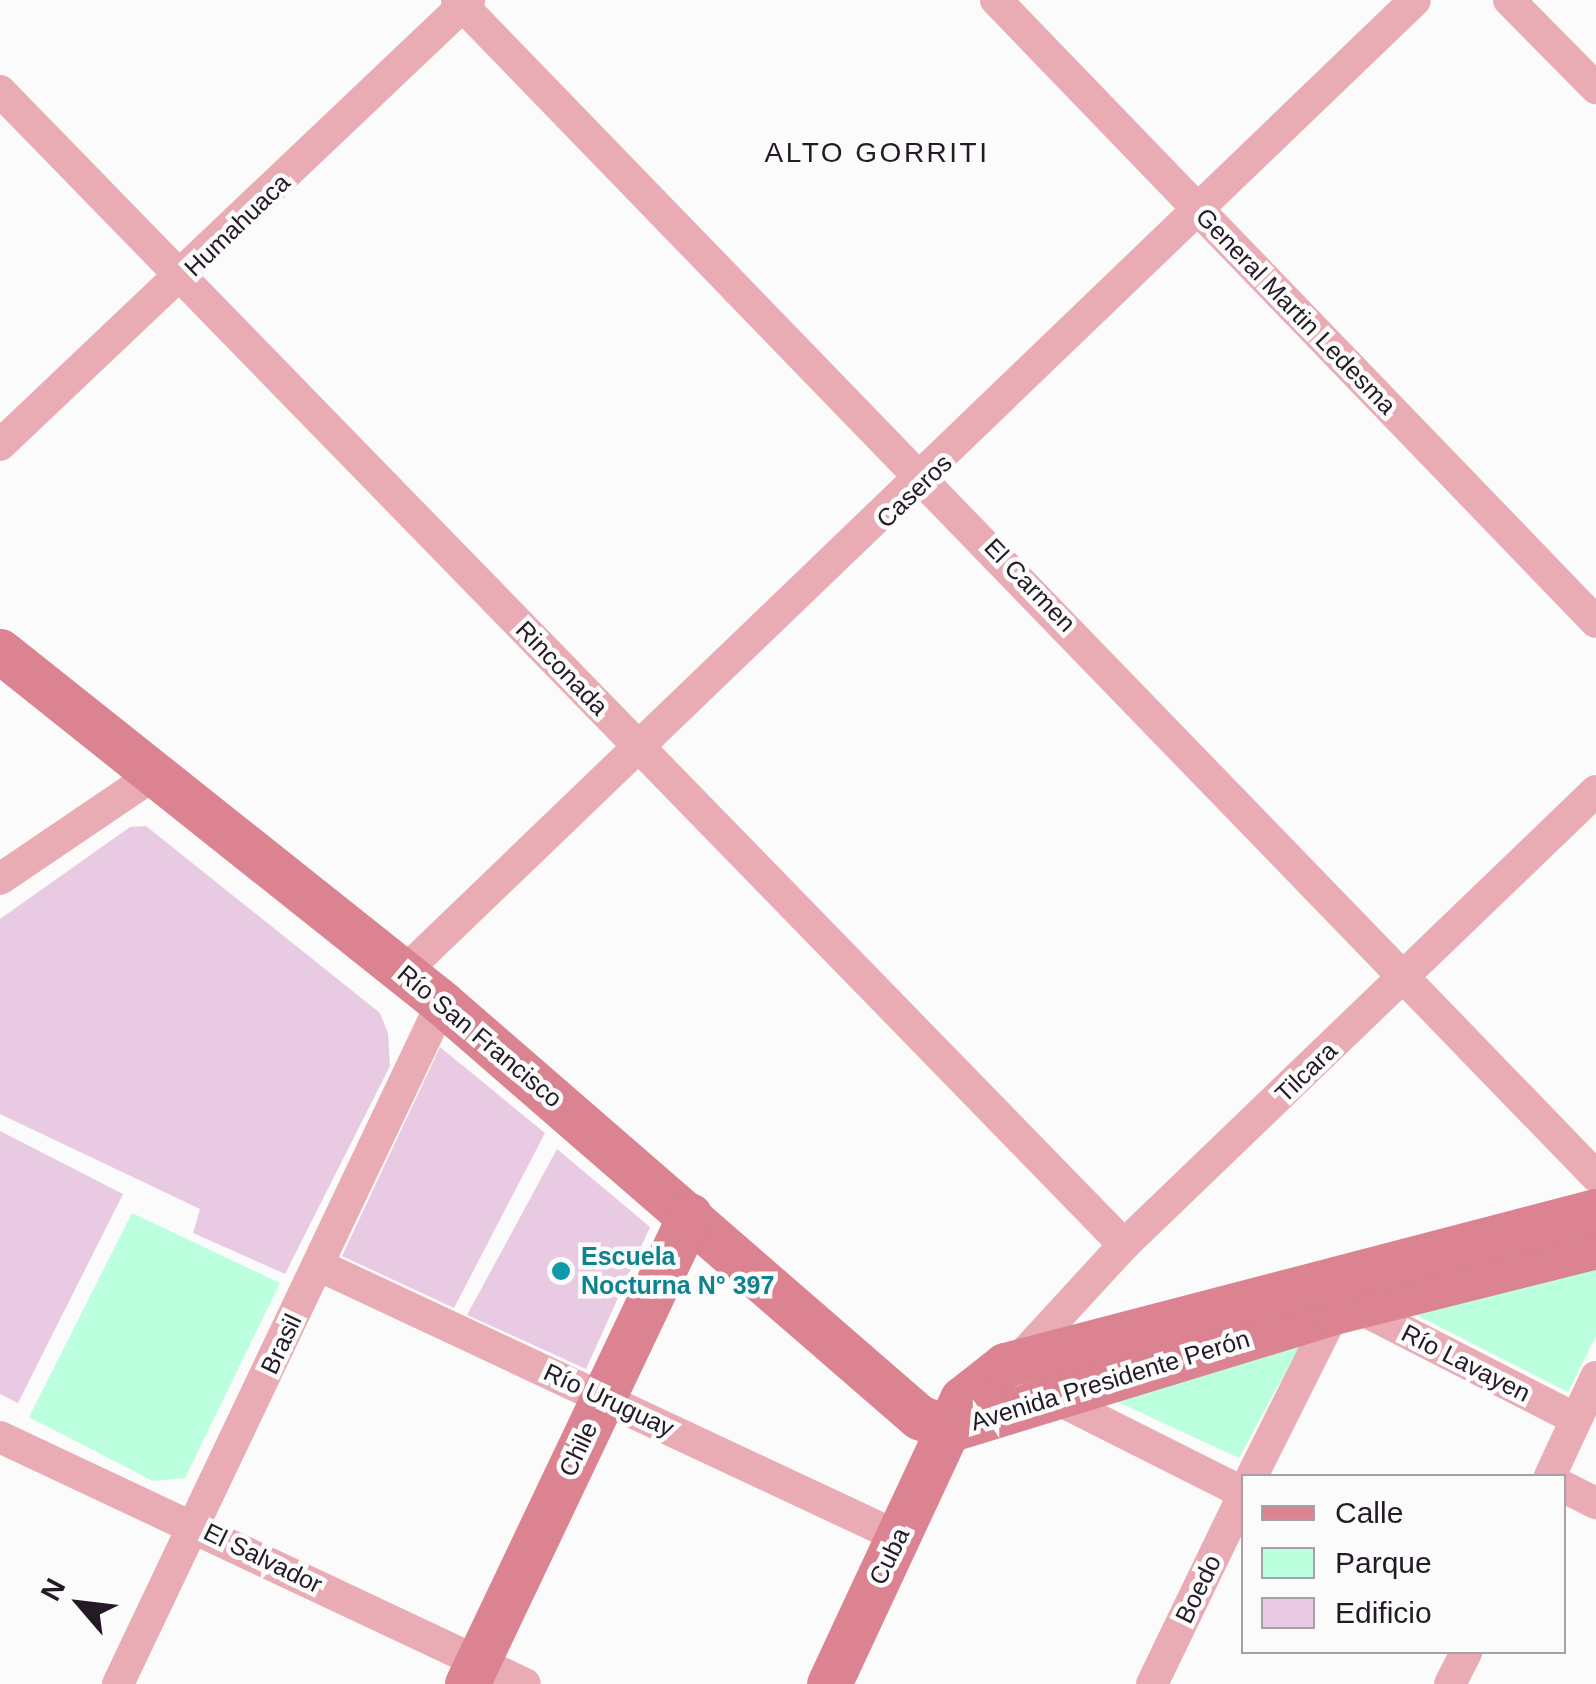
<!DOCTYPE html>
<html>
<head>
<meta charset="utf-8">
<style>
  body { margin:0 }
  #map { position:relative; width:1596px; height:1684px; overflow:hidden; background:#fbfbfb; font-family:Helvetica,sans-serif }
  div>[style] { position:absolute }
  .green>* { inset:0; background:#bbffdf }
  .building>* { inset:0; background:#e9cae3 }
  .street>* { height:32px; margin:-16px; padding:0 16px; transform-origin:16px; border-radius:16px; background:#e9abb4 }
  .secondary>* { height:45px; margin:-22.5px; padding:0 22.5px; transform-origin:22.5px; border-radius:22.5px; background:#db8391 }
  .dots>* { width:28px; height:28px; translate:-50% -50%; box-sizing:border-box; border:5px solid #fbfbfb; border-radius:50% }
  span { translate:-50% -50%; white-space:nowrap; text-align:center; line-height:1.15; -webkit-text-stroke:9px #fbfbfb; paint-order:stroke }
  .street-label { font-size:25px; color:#231a26 }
  .culture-label { font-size:25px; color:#0d838f; font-weight:700 }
  .left { translate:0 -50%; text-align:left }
  .neighbourhood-label { font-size:28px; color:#231a26; letter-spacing:2.5px }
  .legend { position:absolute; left:1241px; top:1474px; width:325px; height:180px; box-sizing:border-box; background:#fbfbfb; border:2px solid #a5a1a6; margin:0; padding:12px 18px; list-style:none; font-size:30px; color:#231a26 }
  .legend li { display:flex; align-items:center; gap:20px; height:50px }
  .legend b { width:50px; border:2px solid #a5a1a6 }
  .north { position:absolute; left:30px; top:1554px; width:100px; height:100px; -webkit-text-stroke:8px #fbfbfb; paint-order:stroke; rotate:298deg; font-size:28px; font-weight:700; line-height:40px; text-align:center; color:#231a26 }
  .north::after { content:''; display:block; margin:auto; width:35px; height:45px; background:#231a26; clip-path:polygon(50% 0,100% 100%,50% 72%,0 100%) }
</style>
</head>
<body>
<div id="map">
  <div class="green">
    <div style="clip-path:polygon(132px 1213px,280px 1283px,185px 1478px,153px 1481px,29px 1417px)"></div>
    <div style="clip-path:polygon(1596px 1270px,1596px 1336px,1568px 1392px,1412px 1313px)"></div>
    <div style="clip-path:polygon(1304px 1338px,1239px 1458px,1109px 1398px)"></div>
  </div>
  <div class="building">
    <div style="clip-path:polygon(146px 826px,380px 1013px,388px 1033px,390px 1066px,285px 1274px,193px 1233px,200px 1209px,0 1114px,0 919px,130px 827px)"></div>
    <div style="clip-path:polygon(440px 1047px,545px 1133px,454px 1308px,342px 1256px)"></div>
    <div style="clip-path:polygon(0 1131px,123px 1194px,18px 1403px,0 1394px)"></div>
    <div style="clip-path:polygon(557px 1149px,650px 1227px,586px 1369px,467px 1315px)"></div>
  </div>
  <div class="street">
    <div style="left:457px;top:0;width:1637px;rotate:45.92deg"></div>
    <div style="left:996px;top:0;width:864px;rotate:46.03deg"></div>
    <div style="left:1509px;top:0;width:124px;rotate:45.3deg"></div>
    <div style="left:0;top:91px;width:1611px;rotate:45.75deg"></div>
    <div style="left:0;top:445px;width:647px;rotate:-43.5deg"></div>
    <div style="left:0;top:879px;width:184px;rotate:-34.1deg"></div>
    <div style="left:404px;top:972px;width:1402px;rotate:-43.87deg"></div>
    <div style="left:318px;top:1265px;width:642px;rotate:25.09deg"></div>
    <div style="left:1355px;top:1306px;width:248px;rotate:27.1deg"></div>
    <div style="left:1020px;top:1358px;width:154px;rotate:-47.4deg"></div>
    <div style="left:1124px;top:1245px;width:655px;rotate:-43.89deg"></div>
    <div style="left:1047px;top:1394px;width:220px;rotate:26.7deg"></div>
    <div style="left:0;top:1437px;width:580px;rotate:25.2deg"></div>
    <div style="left:1252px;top:1476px;width:183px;rotate:-63.4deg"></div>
    <div style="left:1550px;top:1476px;width:109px;rotate:-65.1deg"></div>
    <div style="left:1564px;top:1487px;width:36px;rotate:27deg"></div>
    <div style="left:118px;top:1684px;width:754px;rotate:-64.56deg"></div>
    <div style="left:1152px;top:1684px;width:211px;rotate:-64.2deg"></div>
    <div style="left:1450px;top:1684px;width:36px;rotate:-63deg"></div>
  </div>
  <div class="secondary">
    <div style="left:0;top:651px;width:565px;rotate:38.53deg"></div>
    <div style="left:442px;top:1003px;width:632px;rotate:40.96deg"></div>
    <div style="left:919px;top:1417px;width:34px;rotate:21deg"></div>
    <div style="left:951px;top:1429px;width:400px;rotate:-17deg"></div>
    <div style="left:1334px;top:1312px;width:270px;rotate:-14.1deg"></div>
    <div style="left:467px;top:1684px;width:519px;rotate:-64.57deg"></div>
    <div style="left:829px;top:1684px;width:315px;rotate:-65deg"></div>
    <div style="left:962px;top:1399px;width:55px;rotate:-38.3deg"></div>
    <div style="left:1005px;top:1365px;width:611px;rotate:-14.61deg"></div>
  </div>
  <div class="dots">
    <div style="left:561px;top:1271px;background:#0f9aa8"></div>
  </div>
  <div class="street-label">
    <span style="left:237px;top:225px;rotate:-44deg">Humahuaca</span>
    <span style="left:1296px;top:311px;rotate:46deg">General Martin Ledesma</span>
    <span style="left:914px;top:491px;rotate:-44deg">Caseros</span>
    <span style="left:1030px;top:585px;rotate:46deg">El Carmen</span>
    <span style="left:562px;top:668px;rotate:46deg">Rinconada</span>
    <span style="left:480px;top:1036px;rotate:40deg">Río San Francisco</span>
    <span style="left:1306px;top:1072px;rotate:-44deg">Tilcara</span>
    <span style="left:281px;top:1344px;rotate:-65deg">Brasil</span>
    <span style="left:1466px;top:1363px;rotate:27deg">Río Lavayen</span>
    <span style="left:1110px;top:1380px;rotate:-17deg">Avenida Presidente Perón</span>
    <span style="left:609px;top:1400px;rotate:25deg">Río Uruguay</span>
    <span style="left:578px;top:1449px;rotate:-65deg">Chile</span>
    <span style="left:889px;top:1556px;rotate:-64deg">Cuba</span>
    <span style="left:263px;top:1558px;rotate:26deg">El Salvador</span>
    <span style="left:1198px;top:1589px;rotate:-64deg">Boedo</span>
  </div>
  <div class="culture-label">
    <span class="left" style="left:581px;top:1271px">Escuela<br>Nocturna N° 397</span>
  </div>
  <div class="neighbourhood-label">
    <span style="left:877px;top:153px">ALTO GORRITI</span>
  </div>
  <ul class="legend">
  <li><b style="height:12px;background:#db8391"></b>Calle</li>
  <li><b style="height:28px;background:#bbffdf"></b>Parque</li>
  <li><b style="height:28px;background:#e9cae3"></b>Edificio</li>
  </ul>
  <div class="north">N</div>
</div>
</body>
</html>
